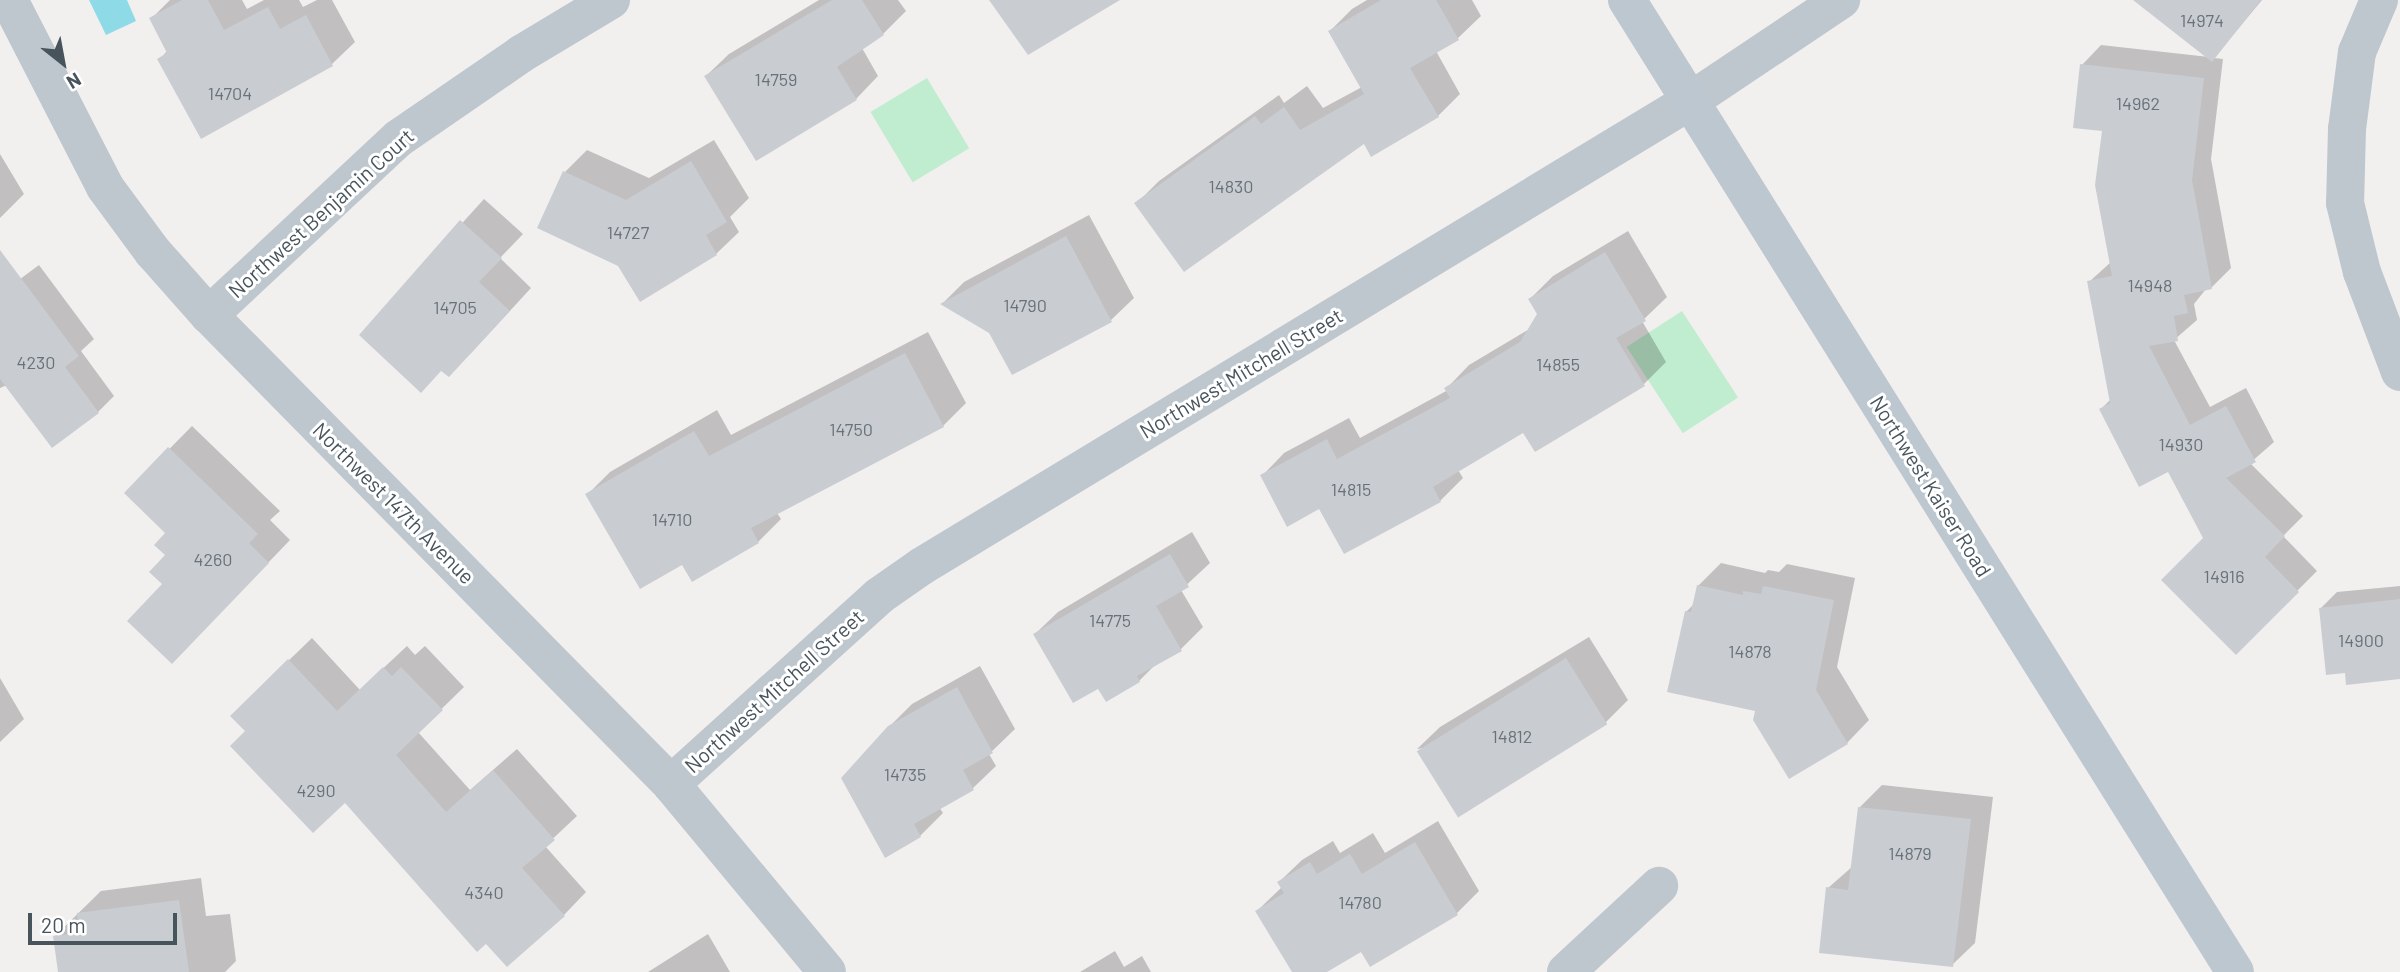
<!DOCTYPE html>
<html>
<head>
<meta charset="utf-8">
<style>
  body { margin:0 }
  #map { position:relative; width:2400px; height:972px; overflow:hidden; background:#f2efef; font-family:Barlow,sans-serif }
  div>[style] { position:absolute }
  .green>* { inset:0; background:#c0edcf; transform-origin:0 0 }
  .water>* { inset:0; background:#8fdae7 }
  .shadow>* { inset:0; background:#0003 }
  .building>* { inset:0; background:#c9cdd2; transform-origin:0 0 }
  .street>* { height:38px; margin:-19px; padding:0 19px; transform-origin:19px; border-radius:19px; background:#bec7cd }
  .secondary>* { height:38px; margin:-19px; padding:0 19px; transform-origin:19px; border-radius:19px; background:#bcc7d0 }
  span { translate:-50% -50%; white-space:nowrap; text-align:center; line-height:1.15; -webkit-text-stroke:6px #fff; paint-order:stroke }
  .number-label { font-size:18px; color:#68727a }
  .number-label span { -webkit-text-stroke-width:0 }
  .street-label { font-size:21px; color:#48545c }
  .north { position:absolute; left:28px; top:28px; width:70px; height:70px; -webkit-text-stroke:5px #fff; paint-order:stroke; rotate:149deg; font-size:19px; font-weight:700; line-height:28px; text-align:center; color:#48545c }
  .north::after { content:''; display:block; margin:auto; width:24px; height:32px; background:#48545c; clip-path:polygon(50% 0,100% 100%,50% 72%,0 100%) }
  .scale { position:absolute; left:28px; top:913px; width:149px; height:32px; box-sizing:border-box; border:4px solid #48545c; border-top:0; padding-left:9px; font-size:21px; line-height:24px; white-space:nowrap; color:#48545c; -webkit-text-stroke:5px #fff; paint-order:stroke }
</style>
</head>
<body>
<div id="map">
  <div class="green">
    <div style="left:927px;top:78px;width:82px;height:66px;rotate:59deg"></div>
    <div style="left:1682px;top:311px;width:103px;height:66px;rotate:57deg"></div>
  </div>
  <div class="water">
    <div style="clip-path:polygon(89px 0,127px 0,136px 21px,106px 35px)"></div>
  </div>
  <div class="shadow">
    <div style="clip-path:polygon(170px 0,242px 0,247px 9px,264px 0,299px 0,303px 7px,317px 0,332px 0,355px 42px,332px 64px,202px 137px,160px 59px,168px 50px,151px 19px)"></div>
    <div style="clip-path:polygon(819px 0,898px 0,906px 11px,883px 34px,862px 48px,878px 76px,856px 99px,706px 76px,729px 54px)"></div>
    <div style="clip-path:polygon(1367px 0,1472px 0,1481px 16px,1458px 38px,1436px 51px,1460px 94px,1438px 116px,1364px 142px,1137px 203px,1159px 181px,1279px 95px,1284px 103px,1307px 86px,1323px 108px,1362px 87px,1330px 31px,1352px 9px)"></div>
    <div style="clip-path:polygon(2145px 0,2262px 0,2214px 58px,2223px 59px,2211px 159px,2231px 268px,2211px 288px,2206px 289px,2194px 304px,2197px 320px,2174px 340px,2210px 407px,2246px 388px,2274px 442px,2250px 463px,2303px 516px,2283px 536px,2317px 571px,2236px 652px,2205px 538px,2168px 469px,2101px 409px,2111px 399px,2089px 282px,2111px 262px,2104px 129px,2082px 65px,2101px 45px,2209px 57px)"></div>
    <div style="clip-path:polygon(714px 140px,749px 198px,730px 217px,739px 232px,716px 254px,620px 264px,565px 172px,587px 150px,649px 178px)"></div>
    <div style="clip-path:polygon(0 154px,24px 194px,0 218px)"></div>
    <div style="clip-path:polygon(484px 199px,523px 234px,500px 258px,531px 288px,471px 353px,442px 369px,361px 335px)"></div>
    <div style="clip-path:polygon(1089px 215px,1134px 298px,1111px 320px,1013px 373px,991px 331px,942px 304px,964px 282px)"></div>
    <div style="clip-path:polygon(1628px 231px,1667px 297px,1642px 321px,1666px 362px,1644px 384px,1524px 431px,1458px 470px,1463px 478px,1440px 501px,1320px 507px,1262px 476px,1284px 453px,1349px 418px,1360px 438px,1448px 390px,1447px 388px,1469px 365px,1531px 328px,1539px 314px,1530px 299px,1553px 276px)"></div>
    <div style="clip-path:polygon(39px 265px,94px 339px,81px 351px,114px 396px,98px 412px,7px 385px,0 388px,0 294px)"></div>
    <div style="clip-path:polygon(928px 332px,966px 403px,943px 426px,777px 513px,781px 519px,758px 542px,683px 562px,588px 494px,610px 472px,717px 410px,731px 435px)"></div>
    <div style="clip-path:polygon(192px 426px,280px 511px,270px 520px,290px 540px,194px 640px,165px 584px,168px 533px,126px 493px)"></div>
    <div style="clip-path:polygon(1192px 532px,1210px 563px,1181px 590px,1203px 627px,1181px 649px,1158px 662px,1139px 681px,1098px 686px,1035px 634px,1058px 612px)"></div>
    <div style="clip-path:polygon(1721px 563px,1765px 573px,1768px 570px,1779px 572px,1787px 564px,1855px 578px,1837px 667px,1869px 720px,1847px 743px,1757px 709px,1686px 612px,1694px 604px,1698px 586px)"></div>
    <div style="clip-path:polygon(2400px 586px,2400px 677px,2346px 671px,2321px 608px,2337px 592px)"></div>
    <div style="clip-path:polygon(1589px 637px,1628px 700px,1606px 722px,1417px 749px,1440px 727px)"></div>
    <div style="clip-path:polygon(312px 638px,360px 690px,407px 646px,415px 655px,425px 646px,464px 687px,418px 732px,470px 790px,517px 749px,577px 816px,545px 846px,586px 892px,564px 915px,345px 801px,248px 731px,255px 693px)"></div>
    <div style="clip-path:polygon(980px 666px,1015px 729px,989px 754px,996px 766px,973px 788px,939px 807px,943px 813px,920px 836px,886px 855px,889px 727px,912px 704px)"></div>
    <div style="clip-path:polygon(0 678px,24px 719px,0 742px)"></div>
    <div style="clip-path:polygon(1882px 785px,1993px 797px,1975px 943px,1952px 965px,1828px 888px,1853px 866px,1859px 808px)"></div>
    <div style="clip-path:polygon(1438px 821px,1479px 891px,1457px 913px,1361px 949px,1324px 972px,1294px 972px,1257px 911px,1282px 887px,1279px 882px,1302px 860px,1333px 841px,1340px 853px,1373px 833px,1385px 853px)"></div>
    <div style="clip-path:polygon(201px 878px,206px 916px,230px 914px,236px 961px,225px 972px,60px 972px,55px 936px,101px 891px)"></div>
    <div style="clip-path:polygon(708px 934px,730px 972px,648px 972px)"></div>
    <div style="clip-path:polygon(1115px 951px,1124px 967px,1142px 956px,1151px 972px,1080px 972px)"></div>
  </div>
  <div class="building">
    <div style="clip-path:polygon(182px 0,208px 0,224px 30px,268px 7px,280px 29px,306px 15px,333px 66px,201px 139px,157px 59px,167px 53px,149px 18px)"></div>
    <div style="clip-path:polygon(832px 0,862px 0,884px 35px,837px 67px,857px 100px,756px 161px,704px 76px)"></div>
    <div style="clip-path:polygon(989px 0,1120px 0,1028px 55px)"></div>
    <div style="clip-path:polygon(1381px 0,1436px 0,1459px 40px,1410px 68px,1439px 117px,1371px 157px,1364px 144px,1184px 272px,1134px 203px,1255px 116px,1261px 124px,1284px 107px,1300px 130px,1364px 94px,1328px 31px)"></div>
    <div style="clip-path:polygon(2133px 0,2261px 0,2212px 62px)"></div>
    <div style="clip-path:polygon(2080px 64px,2204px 78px,2192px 180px,2212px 289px,2184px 295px,2188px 313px,2174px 316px,2178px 341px,2149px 346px,2190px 425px,2226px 406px,2256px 462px,2226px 478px,2285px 536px,2265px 557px,2299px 592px,2236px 655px,2161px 580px,2203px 538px,2168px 472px,2139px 487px,2099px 409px,2110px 403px,2087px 281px,2112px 276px,2095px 185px,2102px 131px,2073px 128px)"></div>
    <div style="clip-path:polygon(691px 161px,727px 222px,706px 235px,717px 255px,640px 302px,618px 266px,537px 228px,563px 171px,626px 200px)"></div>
    <div style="clip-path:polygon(460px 220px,502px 258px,479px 282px,510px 311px,449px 377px,441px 371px,421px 393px,359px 335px)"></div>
    <div style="clip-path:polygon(1066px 236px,1112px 322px,1012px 375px,989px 333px,940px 304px)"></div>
    <div style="clip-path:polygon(0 250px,79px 356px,65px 367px,99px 413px,52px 448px,0 379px)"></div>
    <div style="clip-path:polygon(1605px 252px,1646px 321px,1616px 338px,1645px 386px,1535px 452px,1523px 433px,1433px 487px,1441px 502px,1344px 554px,1319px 509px,1287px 527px,1260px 475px,1327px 439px,1337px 459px,1450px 398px,1444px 388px,1520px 342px,1537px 314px,1528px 299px)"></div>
    <div style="clip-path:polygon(905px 353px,944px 427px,751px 528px,759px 543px,692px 582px,682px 565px,640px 589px,585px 494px,694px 431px,709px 456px)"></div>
    <div style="clip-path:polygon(168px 447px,258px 534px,249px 543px,269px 563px,172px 664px,127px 621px,162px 584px,149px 572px,165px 555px,154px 545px,165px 533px,124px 493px)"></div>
    <div style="clip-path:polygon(1170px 554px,1189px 587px,1156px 606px,1182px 651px,1137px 676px,1140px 682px,1106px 702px,1098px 689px,1073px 703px,1033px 634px)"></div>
    <div style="clip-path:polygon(1697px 585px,1743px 595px,1743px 591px,1761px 594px,1763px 586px,1834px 600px,1816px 690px,1848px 744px,1789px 779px,1753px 720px,1755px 711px,1667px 692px,1685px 611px,1691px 612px)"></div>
    <div style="clip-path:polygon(2400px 599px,2400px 679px,2346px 685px,2345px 673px,2326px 675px,2319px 608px)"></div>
    <div style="left:1566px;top:658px;width:78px;height:176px;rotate:58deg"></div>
    <div style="clip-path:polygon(288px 659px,337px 711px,383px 667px,392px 676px,401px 667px,443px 710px,396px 755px,446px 812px,493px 770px,555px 840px,522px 868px,565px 916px,507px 967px,486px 944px,477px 952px,345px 803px,313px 833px,230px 746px,245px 731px,230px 716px)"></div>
    <div style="clip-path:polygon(957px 687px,993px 753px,963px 770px,974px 790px,914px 824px,921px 837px,885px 858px,841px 778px,888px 726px)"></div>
    <div style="clip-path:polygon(1858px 807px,1971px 819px,1953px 967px,1819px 953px,1826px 887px,1848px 890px)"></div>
    <div style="clip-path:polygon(1415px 842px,1458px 915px,1370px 967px,1361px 952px,1327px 972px,1292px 972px,1255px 911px,1284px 893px,1277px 882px,1310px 862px,1317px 874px,1350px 854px,1362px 874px)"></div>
    <div style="clip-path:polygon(179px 900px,189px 972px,58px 972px,53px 936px,79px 933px,77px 913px)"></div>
  </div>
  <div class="street">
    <div style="left:9px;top:0;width:210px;rotate:62.8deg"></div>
    <div style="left:105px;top:187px;width:81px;rotate:53.6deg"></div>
    <div style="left:153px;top:252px;width:84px;rotate:48.4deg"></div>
    <div style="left:209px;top:315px;width:658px;rotate:45.43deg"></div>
    <div style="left:671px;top:784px;width:244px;rotate:50.3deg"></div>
    <div style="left:2379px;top:0;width:56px;rotate:112.9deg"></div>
    <div style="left:2357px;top:52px;width:78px;rotate:97.4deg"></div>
    <div style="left:2347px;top:129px;width:74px;rotate:91.5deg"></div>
    <div style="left:2345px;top:203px;width:71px;rotate:76.2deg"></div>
    <div style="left:2362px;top:272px;width:107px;rotate:69.2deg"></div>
    <div style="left:209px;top:315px;width:260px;rotate:-43deg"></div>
    <div style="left:399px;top:138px;width:148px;rotate:-34.5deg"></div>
    <div style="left:521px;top:54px;width:105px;rotate:-31deg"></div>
    <div style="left:671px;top:784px;width:280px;rotate:-42.1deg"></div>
    <div style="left:879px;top:596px;width:52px;rotate:-34.9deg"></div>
    <div style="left:922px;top:566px;width:898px;rotate:-31.19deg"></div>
    <div style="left:1690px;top:101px;width:182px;rotate:-33.8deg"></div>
    <div style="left:1566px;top:972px;width:127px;rotate:-42.8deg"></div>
  </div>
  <div class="secondary">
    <div style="left:1627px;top:0;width:1146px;rotate:57.97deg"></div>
  </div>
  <div class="number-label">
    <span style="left:2202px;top:20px">14974</span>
    <span style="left:776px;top:79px">14759</span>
    <span style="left:230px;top:93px">14704</span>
    <span style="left:2138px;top:103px">14962</span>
    <span style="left:1231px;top:186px">14830</span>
    <span style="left:628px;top:232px">14727</span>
    <span style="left:2150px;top:285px">14948</span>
    <span style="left:1025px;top:305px">14790</span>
    <span style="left:455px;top:307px">14705</span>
    <span style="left:36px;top:362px">4230</span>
    <span style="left:1558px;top:364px">14855</span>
    <span style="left:851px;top:429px">14750</span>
    <span style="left:2181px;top:444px">14930</span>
    <span style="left:1351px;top:489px">14815</span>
    <span style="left:672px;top:519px">14710</span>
    <span style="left:213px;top:559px">4260</span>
    <span style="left:2224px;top:576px">14916</span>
    <span style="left:1110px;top:620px">14775</span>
    <span style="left:2361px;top:640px">14900</span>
    <span style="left:1750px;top:651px">14878</span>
    <span style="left:1512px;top:736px">14812</span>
    <span style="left:905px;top:774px">14735</span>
    <span style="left:316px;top:790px">4290</span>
    <span style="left:1910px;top:853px">14879</span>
    <span style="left:484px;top:892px">4340</span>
    <span style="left:1360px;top:902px">14780</span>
  </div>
  <div class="street-label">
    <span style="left:321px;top:213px;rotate:-42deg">Northwest Benjamin Court</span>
    <span style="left:1241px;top:373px;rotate:-31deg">Northwest Mitchell Street</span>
    <span style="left:1931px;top:486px;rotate:58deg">Northwest Kaiser Road</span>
    <span style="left:394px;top:503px;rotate:45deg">Northwest 147th Avenue</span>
    <span style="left:774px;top:691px;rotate:-42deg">Northwest Mitchell Street</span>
  </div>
  <div class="north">N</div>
  <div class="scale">20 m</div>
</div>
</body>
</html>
